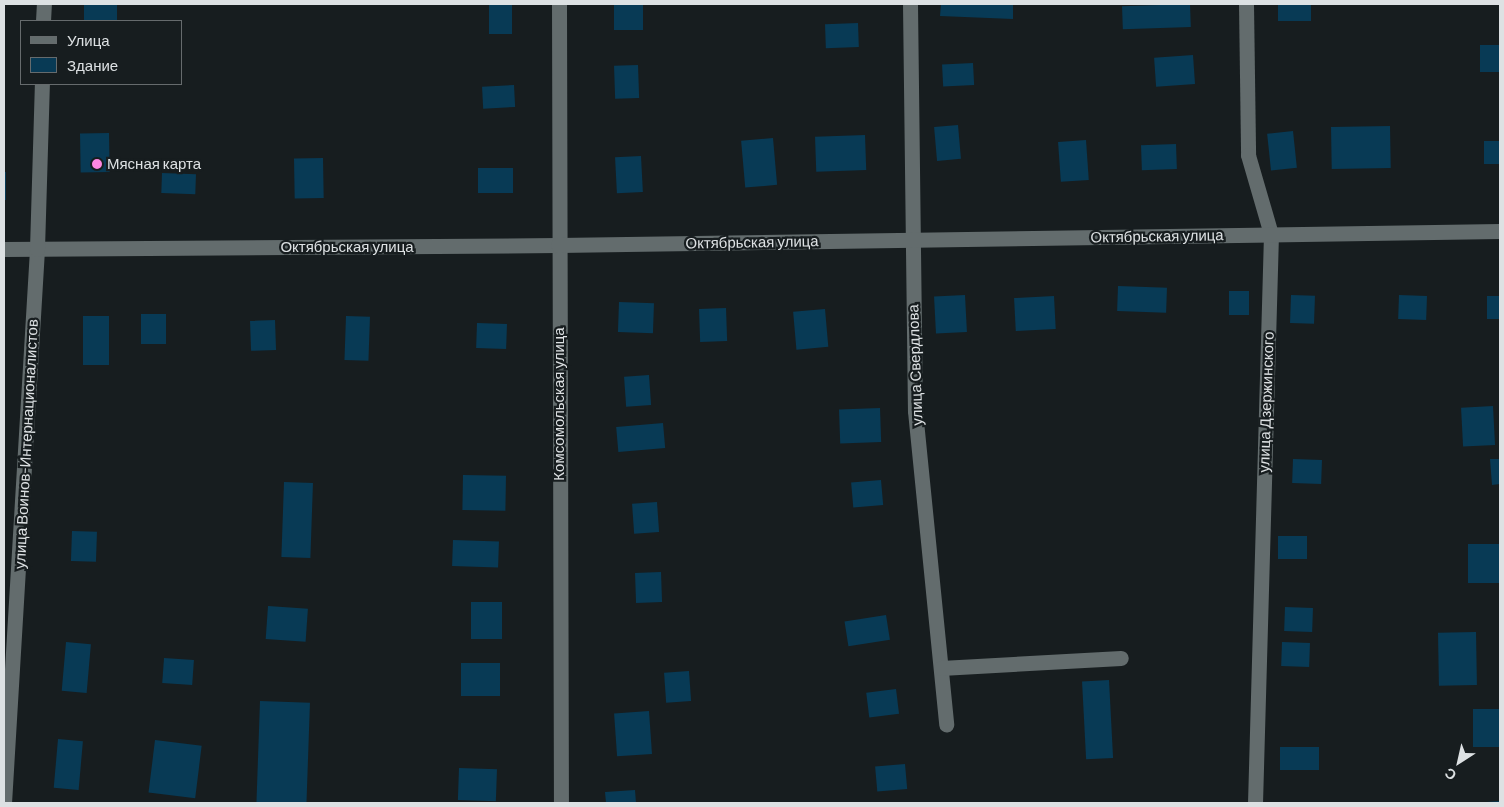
<!DOCTYPE html>
<html>
<head>
<meta charset="utf-8">
<style>
  body { margin:0 }
  #map { position:relative; width:1504px; height:807px; overflow:hidden; background:#171d1f; font-family:Barlow,sans-serif }
  div>[style] { position:absolute }
  .building>* { inset:0; background:#083a55; transform-origin:0 0 }
  .minor>* { height:15px; margin:-7.5px; padding:0 7.5px; transform-origin:7.5px; border-radius:7.5px; background:#636c6d }
  .dots>* { width:14px; height:14px; translate:-50% -50%; box-sizing:border-box; border:2px solid #171d1f; border-radius:50% }
  span { translate:-50% -50%; white-space:nowrap; text-align:center; line-height:1.15; -webkit-text-stroke:4.5px #171d1f; paint-order:stroke }
  .poi-label { font-size:15px; color:#dde1e3 }
  .left { translate:0 -50%; text-align:left }
  .street-label { font-size:15px; color:#dde1e3 }
  .frame { position:absolute; inset:0; border:5px solid #dde1e3; pointer-events:none }
  .legend { position:absolute; left:20px; top:20px; width:162px; height:65px; box-sizing:border-box; background:#171d1f; border:1px solid #666b6d; margin:0; padding:6px 9px; list-style:none; font-size:15px; color:#dde1e3 }
  .legend li { display:flex; align-items:center; gap:10px; height:25px }
  .legend b { width:25px; border:1px solid #666b6d }
  .north { position:absolute; left:1434px; top:737px; width:50px; height:50px; -webkit-text-stroke:4px #171d1f; paint-order:stroke; rotate:215deg; font-size:14px; font-weight:700; line-height:20px; text-align:center; color:#dde1e3 }
  .north::after { content:''; display:block; margin:auto; width:18px; height:22px; background:#dde1e3; clip-path:polygon(50% 0,100% 100%,50% 72%,0 100%) }
</style>
</head>
<body>
<div id="map">
  <div class="building">
    <div style="left:84px;top:4px;width:33px;height:17px"></div>
    <div style="left:489px;top:4px;width:23px;height:30px"></div>
    <div style="left:614px;top:4px;width:29px;height:26px"></div>
    <div style="clip-path:polygon(941px 4px,1013px 4px,1013px 19px,940px 16px)"></div>
    <div style="left:1190px;top:4px;width:23px;height:68px;rotate:88deg"></div>
    <div style="left:1278px;top:4px;width:33px;height:17px"></div>
    <div style="left:858px;top:23px;width:24px;height:33px;rotate:88deg"></div>
    <div style="left:1500px;top:45px;width:27px;height:20px;rotate:90deg"></div>
    <div style="left:1193px;top:55px;width:29px;height:39px;rotate:86deg"></div>
    <div style="left:973px;top:63px;width:22px;height:31px;rotate:87deg"></div>
    <div style="left:638px;top:65px;width:33px;height:24px;rotate:88deg"></div>
    <div style="left:514px;top:85px;width:22px;height:32px;rotate:87deg"></div>
    <div style="left:958px;top:125px;width:34px;height:24px;rotate:85deg"></div>
    <div style="left:1390px;top:126px;width:42px;height:59px;rotate:89deg"></div>
    <div style="left:1293px;top:131px;width:37px;height:26px;rotate:84deg"></div>
    <div style="left:109px;top:133px;width:39px;height:29px;rotate:89deg"></div>
    <div style="left:865px;top:135px;width:35px;height:50px;rotate:88deg"></div>
    <div style="left:773px;top:138px;width:47px;height:32px;rotate:85deg"></div>
    <div style="left:1086px;top:140px;width:40px;height:28px;rotate:86deg"></div>
    <div style="left:1484px;top:141px;width:16px;height:23px"></div>
    <div style="left:1176px;top:144px;width:25px;height:35px;rotate:88deg"></div>
    <div style="left:641px;top:156px;width:36px;height:26px;rotate:87deg"></div>
    <div style="left:323px;top:158px;width:40px;height:29px;rotate:89deg"></div>
    <div style="left:513px;top:168px;width:25px;height:35px;rotate:90deg"></div>
    <div style="left:4px;top:172px;width:2px;height:28px"></div>
    <div style="left:162px;top:173px;width:34px;height:20px;rotate:2deg"></div>
    <div style="left:1118px;top:286px;width:49px;height:25px;rotate:2deg"></div>
    <div style="left:1229px;top:291px;width:20px;height:24px"></div>
    <div style="left:965px;top:295px;width:37px;height:31px;rotate:87deg"></div>
    <div style="left:1291px;top:295px;width:24px;height:28px;rotate:2deg"></div>
    <div style="left:1399px;top:295px;width:28px;height:24px;rotate:2deg"></div>
    <div style="left:1054px;top:296px;width:33px;height:40px;rotate:87deg"></div>
    <div style="left:1487px;top:296px;width:13px;height:23px"></div>
    <div style="left:619px;top:302px;width:35px;height:30px;rotate:2deg"></div>
    <div style="left:726px;top:308px;width:33px;height:27px;rotate:88deg"></div>
    <div style="left:825px;top:309px;width:38px;height:32px;rotate:85deg"></div>
    <div style="left:141px;top:314px;width:25px;height:30px"></div>
    <div style="left:83px;top:316px;width:26px;height:49px"></div>
    <div style="left:346px;top:316px;width:24px;height:44px;rotate:2deg"></div>
    <div style="left:275px;top:320px;width:30px;height:25px;rotate:88deg"></div>
    <div style="left:477px;top:323px;width:30px;height:25px;rotate:2deg"></div>
    <div style="left:649px;top:375px;width:30px;height:25px;rotate:86deg"></div>
    <div style="left:1493px;top:406px;width:39px;height:32px;rotate:87deg"></div>
    <div style="left:880px;top:408px;width:34px;height:41px;rotate:88deg"></div>
    <div style="left:663px;top:423px;width:25px;height:47px;rotate:85deg"></div>
    <div style="left:1293px;top:459px;width:29px;height:24px;rotate:2deg"></div>
    <div style="clip-path:polygon(1490px 459px,1500px 459px,1500px 484px,1492px 485px)"></div>
    <div style="left:463px;top:475px;width:43px;height:35px;rotate:1deg"></div>
    <div style="left:881px;top:480px;width:25px;height:30px;rotate:85deg"></div>
    <div style="left:284px;top:482px;width:29px;height:75px;rotate:2deg"></div>
    <div style="left:657px;top:502px;width:30px;height:25px;rotate:86deg"></div>
    <div style="left:72px;top:531px;width:25px;height:30px;rotate:2deg"></div>
    <div style="left:1278px;top:536px;width:29px;height:23px"></div>
    <div style="left:453px;top:540px;width:46px;height:26px;rotate:2deg"></div>
    <div style="left:1500px;top:544px;width:39px;height:32px;rotate:90deg"></div>
    <div style="left:661px;top:572px;width:30px;height:26px;rotate:88deg"></div>
    <div style="left:471px;top:602px;width:31px;height:37px"></div>
    <div style="left:268px;top:606px;width:40px;height:33px;rotate:4deg"></div>
    <div style="left:1285px;top:607px;width:28px;height:24px;rotate:2deg"></div>
    <div style="left:886px;top:615px;width:25px;height:42px;rotate:81deg"></div>
    <div style="left:1476px;top:632px;width:53px;height:38px;rotate:89deg"></div>
    <div style="left:66px;top:642px;width:25px;height:49px;rotate:5deg"></div>
    <div style="left:1282px;top:642px;width:28px;height:24px;rotate:2deg"></div>
    <div style="left:164px;top:658px;width:30px;height:25px;rotate:4deg"></div>
    <div style="left:461px;top:663px;width:39px;height:33px"></div>
    <div style="left:689px;top:671px;width:30px;height:25px;rotate:86deg"></div>
    <div style="left:1109px;top:680px;width:78px;height:27px;rotate:87deg"></div>
    <div style="left:896px;top:689px;width:25px;height:30px;rotate:83deg"></div>
    <div style="left:260px;top:701px;width:50px;height:102px;rotate:2deg"></div>
    <div style="left:1500px;top:709px;width:38px;height:27px;rotate:90deg"></div>
    <div style="left:649px;top:711px;width:43px;height:35px;rotate:86deg"></div>
    <div style="left:58px;top:739px;width:25px;height:49px;rotate:5deg"></div>
    <div style="left:155px;top:740px;width:47px;height:53px;rotate:7deg"></div>
    <div style="left:1280px;top:747px;width:39px;height:23px"></div>
    <div style="left:905px;top:764px;width:25px;height:30px;rotate:85deg"></div>
    <div style="left:459px;top:768px;width:38px;height:32px;rotate:2deg"></div>
    <div style="clip-path:polygon(635px 790px,636px 803px,606px 803px,605px 792px)"></div>
    <div style="clip-path:polygon(1500px 801px,1500px 803px,1486px 803px,1486px 802px)"></div>
  </div>
  <div class="minor">
    <div style="left:559px;top:4px;width:799px;rotate:89.86deg"></div>
    <div style="left:910px;top:4px;width:407px;rotate:89.3deg"></div>
    <div style="left:915px;top:411px;width:315px;rotate:84.3deg"></div>
    <div style="left:1246px;top:4px;width:151px;rotate:89.2deg"></div>
    <div style="left:1248px;top:155px;width:82px;rotate:73.8deg"></div>
    <div style="left:1271px;top:234px;width:569px;rotate:91.61deg"></div>
    <div style="left:43px;top:21px;width:17px;rotate:-87deg"></div>
    <div style="left:4px;top:249px;width:554px;rotate:-0.41deg"></div>
    <div style="left:558px;top:245px;width:942px;rotate:-0.85deg"></div>
    <div style="left:941px;top:668px;width:180px;rotate:-3.2deg"></div>
    <div style="left:4px;top:803px;width:555px;rotate:-86.59deg"></div>
    <div style="left:37px;top:249px;width:165px;rotate:-88.3deg"></div>
  </div>
  <div class="dots">
    <div style="left:97px;top:164px;background:#fe86e1"></div>
  </div>
  <div class="poi-label">
    <span class="left" style="left:107px;top:164px">Мясная карта</span>
  </div>
  <div class="street-label">
    <span style="left:1157px;top:236px;rotate:-1deg">Октябрьская улица</span>
    <span style="left:752px;top:242px;rotate:-1deg">Октябрьская улица</span>
    <span style="left:347px;top:247px">Октябрьская улица</span>
    <span style="left:915px;top:365px;rotate:-92deg">улица Свердлова</span>
    <span style="left:1266px;top:402px;rotate:-88deg">улица Дзержинского</span>
    <span style="left:559px;top:404px;rotate:-90deg">Комсомольская улица</span>
    <span style="left:26px;top:444px;rotate:-87deg">улица Воинов-Интернационалистов</span>
  </div>
  <div class="frame"></div>
  <ul class="legend">
  <li><b style="height:6px;background:#636c6d"></b>Улица</li>
  <li><b style="height:14px;background:#083a55"></b>Здание</li>
  </ul>
  <div class="north">С</div>
</div>
</body>
</html>
